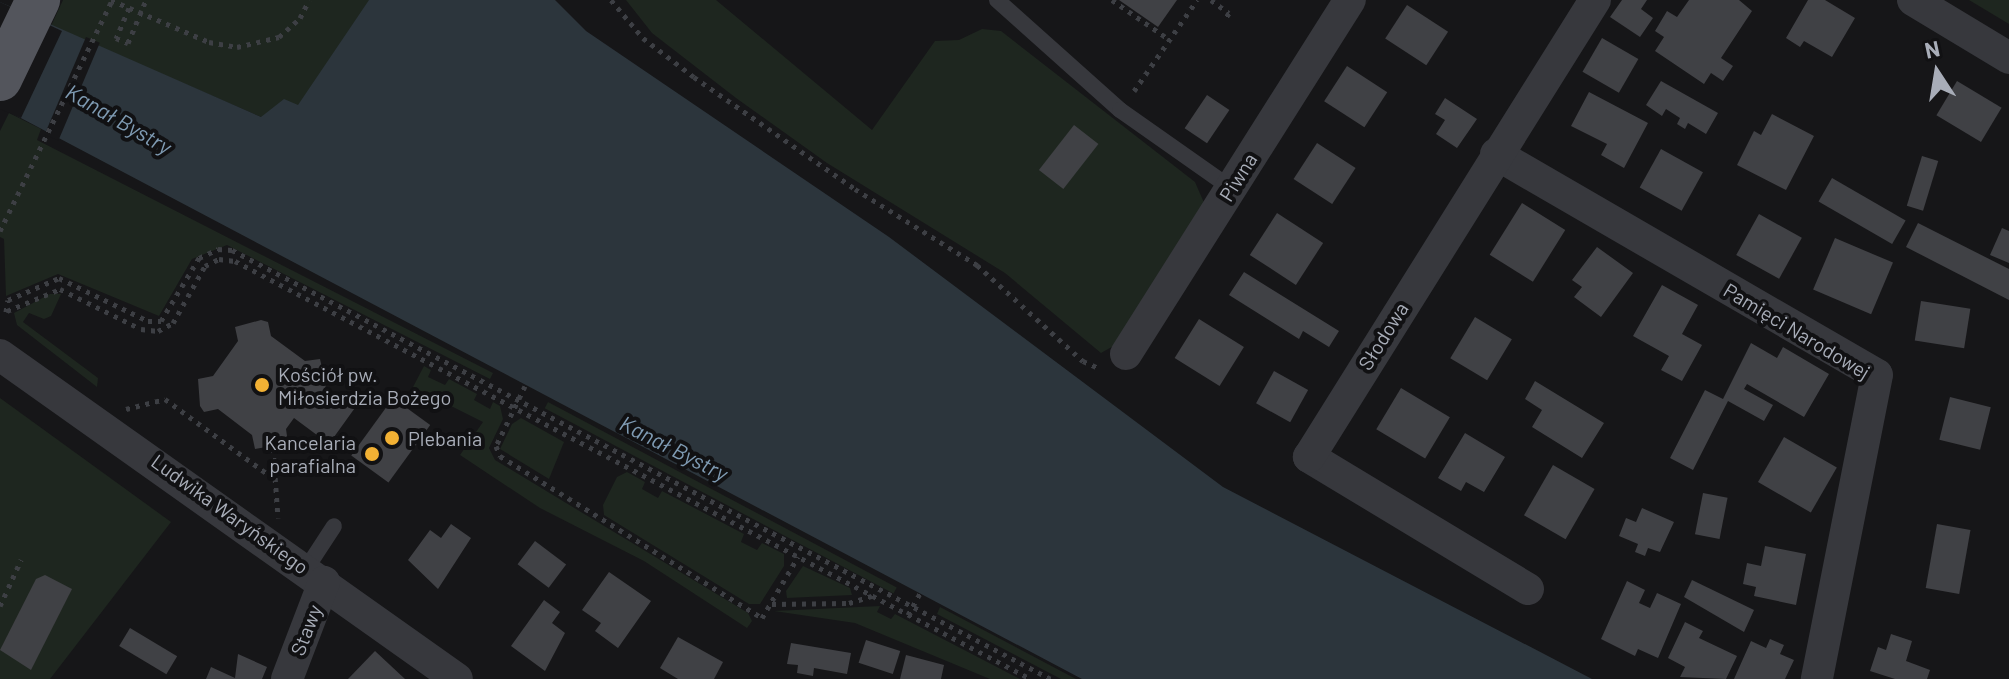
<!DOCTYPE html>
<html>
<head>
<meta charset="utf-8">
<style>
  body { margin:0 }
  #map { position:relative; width:2009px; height:679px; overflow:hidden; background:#161618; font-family:Barlow,sans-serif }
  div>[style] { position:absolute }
  .green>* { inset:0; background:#1e261f; transform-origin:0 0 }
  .water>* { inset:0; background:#2c353c }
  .pier>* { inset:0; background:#161618; transform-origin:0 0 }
  .building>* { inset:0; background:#404145; transform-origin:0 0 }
  .path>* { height:5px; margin-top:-2.5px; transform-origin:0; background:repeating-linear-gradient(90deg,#3d3f44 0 4px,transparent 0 10px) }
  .service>* { height:16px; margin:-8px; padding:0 8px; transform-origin:8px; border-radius:8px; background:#37383d }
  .minor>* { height:32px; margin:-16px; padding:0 16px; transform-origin:16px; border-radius:16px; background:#37383d }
  .primary>* { height:44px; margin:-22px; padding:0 22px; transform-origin:22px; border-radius:22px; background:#53555c }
  .path-bridge>* { height:5px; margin-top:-2.5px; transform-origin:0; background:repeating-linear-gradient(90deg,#3d3f44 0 4px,transparent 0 10px) }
  .dots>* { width:22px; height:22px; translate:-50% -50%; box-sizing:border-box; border:4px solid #111113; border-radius:50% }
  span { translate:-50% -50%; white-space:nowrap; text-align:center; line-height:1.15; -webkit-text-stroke:8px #111113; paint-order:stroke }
  .street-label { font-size:20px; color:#a8adb8 }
  .poi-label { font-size:20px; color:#a8adb8 }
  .left { translate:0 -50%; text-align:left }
  .right { translate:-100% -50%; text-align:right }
  .water-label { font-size:22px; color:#7f9bb3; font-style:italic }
  .north { position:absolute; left:1897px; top:32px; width:80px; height:80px; -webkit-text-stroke:6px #111113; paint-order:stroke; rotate:348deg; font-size:22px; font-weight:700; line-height:32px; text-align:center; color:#a8adb8 }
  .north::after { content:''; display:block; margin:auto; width:28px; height:36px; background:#a8adb8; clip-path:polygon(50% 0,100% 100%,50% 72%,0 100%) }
</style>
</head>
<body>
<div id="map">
  <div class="green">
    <div style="clip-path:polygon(63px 0,470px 0,351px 215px,261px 117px,51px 26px)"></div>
    <div style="clip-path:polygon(626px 0,716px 0,872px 130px,935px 41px,959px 40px,982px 29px,1001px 31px,1195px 182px,1205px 205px,1117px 344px,1101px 353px,1005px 273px,827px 163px,736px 98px,652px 33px)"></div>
    <div style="clip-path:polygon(1969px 0,2009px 0,2009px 24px)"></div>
    <div style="clip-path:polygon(9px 113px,41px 129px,37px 140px,493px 373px,490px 379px,227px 245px,192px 259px,159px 316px,58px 274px,6px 296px,4px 239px,0 237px,0 131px)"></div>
    <div style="clip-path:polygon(50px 294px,61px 294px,51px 316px,44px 319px,29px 313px,23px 322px,98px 378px,97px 387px,17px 325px,14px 313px)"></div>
    <div style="clip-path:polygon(424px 366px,431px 370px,428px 377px,445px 385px,449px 379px,477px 394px,474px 400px,490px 409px,493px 402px,500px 406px,503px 419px,489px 448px,495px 460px,748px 613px,752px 621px,747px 628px,644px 561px,540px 508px,460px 455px,483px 422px,413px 387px)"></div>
    <div style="clip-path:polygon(0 398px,171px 522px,50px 679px,0 679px)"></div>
    <div style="left:548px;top:402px;width:395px;height:7px;rotate:28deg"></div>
    <div style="clip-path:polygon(521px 418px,564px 442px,549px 479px,500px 449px,512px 424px)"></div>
    <div style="clip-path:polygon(627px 472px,645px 482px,642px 489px,658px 498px,662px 491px,744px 534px,741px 542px,757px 550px,762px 543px,784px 554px,784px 566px,760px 604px,749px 604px,604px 515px,603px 505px,617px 477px)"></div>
    <div style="clip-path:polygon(803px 566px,850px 588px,852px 595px,787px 598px,786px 591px)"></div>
    <div style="clip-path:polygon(880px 606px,877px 612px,891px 619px,895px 614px,1020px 679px,990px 679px,855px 623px,774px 611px)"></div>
    <div style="clip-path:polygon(940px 607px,1076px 679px,1061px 679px,937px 614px)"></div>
  </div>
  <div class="water">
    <div style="clip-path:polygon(369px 0,555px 0,586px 31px,889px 237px,1223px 487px,1592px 679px,1082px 679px,0 107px,0 2px,261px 117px,284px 99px,298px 105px)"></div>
  </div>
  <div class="pier">
    <div style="clip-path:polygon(0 2px,62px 31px,21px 118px,0 109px)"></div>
    <div style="left:86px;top:37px;width:15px;height:106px;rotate:23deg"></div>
  </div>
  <div class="building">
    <div style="clip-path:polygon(1119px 0,1177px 0,1158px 27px)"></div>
    <div style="clip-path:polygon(1622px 0,1647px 0,1641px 9px,1653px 18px,1640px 37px,1610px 17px)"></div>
    <div style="clip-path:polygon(1689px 0,1739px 0,1752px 11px,1721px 58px,1733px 66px,1723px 81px,1711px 73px,1704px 84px,1655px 51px,1664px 37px,1655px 31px,1667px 11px,1677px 17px)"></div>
    <div style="clip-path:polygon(1808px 0,1825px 0,1855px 18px,1832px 57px,1804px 41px,1800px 47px,1786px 38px)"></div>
    <div style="left:1407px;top:5px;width:49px;height:40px;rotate:33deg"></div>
    <div style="left:1602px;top:38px;width:42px;height:39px;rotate:30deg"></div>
    <div style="left:1347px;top:66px;width:48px;height:42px;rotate:33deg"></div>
    <div style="clip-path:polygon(1661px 81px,1718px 113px,1706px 134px,1688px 123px,1685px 129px,1677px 124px,1680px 118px,1666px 109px,1662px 116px,1646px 105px)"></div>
    <div style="left:1957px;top:81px;width:52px;height:40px;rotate:31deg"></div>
    <div style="clip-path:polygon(1589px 92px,1648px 123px,1624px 168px,1601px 155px,1607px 144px,1571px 126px)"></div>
    <div style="left:1207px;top:95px;width:27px;height:40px;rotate:34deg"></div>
    <div style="clip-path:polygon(1445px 98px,1477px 119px,1457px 148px,1436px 134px,1445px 120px,1435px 114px)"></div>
    <div style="clip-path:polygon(1772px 114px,1814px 136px,1786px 190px,1737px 165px,1754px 131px,1761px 135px)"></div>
    <div style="left:1074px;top:125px;width:31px;height:57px;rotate:38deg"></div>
    <div style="left:1317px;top:143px;width:46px;height:43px;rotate:33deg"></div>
    <div style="left:1661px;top:149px;width:48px;height:44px;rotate:29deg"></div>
    <div style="left:1922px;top:156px;width:17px;height:52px;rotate:17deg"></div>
    <div style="left:1832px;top:178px;width:85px;height:27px;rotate:30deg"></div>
    <div style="left:1522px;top:203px;width:51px;height:61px;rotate:32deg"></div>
    <div style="left:1277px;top:213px;width:55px;height:50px;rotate:33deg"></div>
    <div style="left:1759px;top:214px;width:49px;height:47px;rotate:29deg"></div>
    <div style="clip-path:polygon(1918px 223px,2009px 269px,2009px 300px,1906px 247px)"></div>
    <div style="clip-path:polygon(2002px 228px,2009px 231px,2009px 263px,1990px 255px)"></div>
    <div style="left:1835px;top:238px;width:63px;height:56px;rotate:23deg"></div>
    <div style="clip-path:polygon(1597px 247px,1633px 273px,1601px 317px,1574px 297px,1582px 287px,1572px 280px)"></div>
    <div style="clip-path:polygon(1244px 272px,1339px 331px,1329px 347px,1303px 331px,1299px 339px,1229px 295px)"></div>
    <div style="clip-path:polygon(1662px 285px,1698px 305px,1682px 334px,1702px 345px,1682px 381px,1661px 370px,1669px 356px,1633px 336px)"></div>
    <div style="left:1921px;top:301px;width:50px;height:40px;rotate:9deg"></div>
    <div style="left:1475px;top:317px;width:43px;height:48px;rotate:31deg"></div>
    <div style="left:1199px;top:319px;width:53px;height:46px;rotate:32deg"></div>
    <div style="clip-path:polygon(261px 320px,268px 322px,271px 336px,305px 361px,320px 359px,326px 385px,323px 395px,346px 396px,357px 405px,329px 444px,294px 418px,286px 429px,288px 443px,255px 449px,252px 435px,218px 409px,204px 412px,200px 406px,198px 379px,213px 376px,238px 341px,235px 327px)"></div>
    <div style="clip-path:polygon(1751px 343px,1777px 358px,1783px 347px,1829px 374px,1804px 417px,1747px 384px,1744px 389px,1773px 405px,1764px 421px,1728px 401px,1693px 470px,1670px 458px,1705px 390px,1723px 399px)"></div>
    <div style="left:1274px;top:371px;width:39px;height:37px;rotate:29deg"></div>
    <div style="clip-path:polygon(1535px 381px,1604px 423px,1582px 458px,1532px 427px,1542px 410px,1525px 399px)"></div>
    <div style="left:1401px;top:388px;width:57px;height:48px;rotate:31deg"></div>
    <div style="left:1950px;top:397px;width:42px;height:44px;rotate:14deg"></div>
    <div style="left:393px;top:398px;width:46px;height:71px;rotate:36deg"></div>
    <div style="clip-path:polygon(1465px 433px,1505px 457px,1484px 492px,1466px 482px,1461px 491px,1438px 478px)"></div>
    <div style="left:1784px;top:437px;width:61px;height:52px;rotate:30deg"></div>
    <div style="left:1553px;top:465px;width:48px;height:58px;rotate:30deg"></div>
    <div style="left:1703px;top:493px;width:25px;height:42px;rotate:11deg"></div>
    <div style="clip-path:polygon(1642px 508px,1674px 522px,1660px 552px,1648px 548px,1645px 556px,1635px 552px,1638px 544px,1619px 536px,1626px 518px,1636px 522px)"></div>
    <div style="clip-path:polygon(451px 524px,471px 538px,438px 589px,408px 560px,430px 530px,441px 538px)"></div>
    <div style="left:1937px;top:524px;width:34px;height:65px;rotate:10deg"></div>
    <div style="left:535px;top:541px;width:39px;height:29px;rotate:37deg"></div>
    <div style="clip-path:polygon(1765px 546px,1806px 554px,1796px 605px,1754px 596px,1756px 587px,1743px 584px,1747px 563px,1761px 566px)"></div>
    <div style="clip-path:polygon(609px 572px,651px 601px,618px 648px,595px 631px,601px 623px,582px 610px)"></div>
    <div style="clip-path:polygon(45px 575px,72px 589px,31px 670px,0 650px,36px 579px)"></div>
    <div style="clip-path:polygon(1692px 580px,1754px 610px,1744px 632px,1684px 597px)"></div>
    <div style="clip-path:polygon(1627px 581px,1645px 590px,1639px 603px,1650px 608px,1657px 593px,1681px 604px,1658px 658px,1638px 649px,1635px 656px,1601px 639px)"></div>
    <div style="clip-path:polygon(544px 600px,560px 612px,552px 623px,565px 633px,545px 671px,511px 646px)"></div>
    <div style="clip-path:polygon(1685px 622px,1703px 631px,1699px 638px,1737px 656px,1726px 679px,1680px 677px,1685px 667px,1668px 658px)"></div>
    <div style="left:130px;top:628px;width:55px;height:21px;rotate:31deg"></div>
    <div style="clip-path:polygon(1891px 634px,1912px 641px,1906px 661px,1930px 670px,1927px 679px,1895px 679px,1870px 671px,1878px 647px,1886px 650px)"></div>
    <div style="clip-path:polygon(678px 637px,723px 662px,714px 679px,678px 679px,660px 668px)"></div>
    <div style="clip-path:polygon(1770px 639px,1784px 645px,1780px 654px,1794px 660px,1785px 679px,1734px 679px,1751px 641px,1766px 648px)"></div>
    <div style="left:866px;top:640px;width:36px;height:24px;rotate:18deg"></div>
    <div style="clip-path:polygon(791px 643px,851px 653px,847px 674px,814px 668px,813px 676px,797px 673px,798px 665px,787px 664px)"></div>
    <div style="clip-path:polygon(375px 651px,405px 679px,348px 679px)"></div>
    <div style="clip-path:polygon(238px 654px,267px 667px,262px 679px,206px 679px,211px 667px,235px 678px)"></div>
    <div style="clip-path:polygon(906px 655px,944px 665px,941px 679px,900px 679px)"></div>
  </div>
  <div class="path">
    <div style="left:611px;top:0;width:50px;rotate:49.9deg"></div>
    <div style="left:643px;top:38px;width:64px;rotate:37.4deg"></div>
    <div style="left:694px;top:77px;width:196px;rotate:34.8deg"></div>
    <div style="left:855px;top:189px;width:144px;rotate:31.9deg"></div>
    <div style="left:977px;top:265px;width:143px;rotate:42.2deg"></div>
    <div style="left:1083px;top:361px;width:17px;rotate:24deg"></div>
    <div style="left:1112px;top:0;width:70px;rotate:34.6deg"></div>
    <div style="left:1211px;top:0;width:22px;rotate:36deg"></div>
    <div style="left:1229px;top:13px;width:7px;rotate:124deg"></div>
    <div style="left:129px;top:8px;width:33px;rotate:113deg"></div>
    <div style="left:116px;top:38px;width:13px;rotate:23deg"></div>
    <div style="left:128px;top:43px;width:47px;rotate:-67.3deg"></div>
    <div style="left:1134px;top:91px;width:111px;rotate:-55.3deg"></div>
    <div style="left:0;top:231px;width:257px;rotate:-64.1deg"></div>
    <div style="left:7px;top:311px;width:57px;rotate:-22.5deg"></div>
    <div style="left:60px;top:289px;width:90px;rotate:26.3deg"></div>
    <div style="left:141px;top:329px;width:17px;rotate:7deg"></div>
    <div style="left:158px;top:331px;width:17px;rotate:-28deg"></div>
    <div style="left:173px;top:323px;width:65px;rotate:-60.7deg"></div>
    <div style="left:205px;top:266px;width:16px;rotate:-27deg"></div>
    <div style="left:219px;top:259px;width:16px;rotate:7deg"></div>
    <div style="left:235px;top:261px;width:899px;rotate:27.71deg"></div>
    <div style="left:6px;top:312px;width:12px;rotate:-81deg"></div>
    <div style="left:8px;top:300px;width:56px;rotate:-23.3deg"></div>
    <div style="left:59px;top:278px;width:99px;rotate:25.8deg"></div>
    <div style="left:148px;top:321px;width:13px"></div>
    <div style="left:161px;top:321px;width:74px;rotate:-58.9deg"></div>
    <div style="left:199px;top:258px;width:21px;rotate:-25deg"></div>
    <div style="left:218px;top:249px;width:14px;rotate:4deg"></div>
    <div style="left:232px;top:250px;width:925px;rotate:27.65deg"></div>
    <div style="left:525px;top:386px;width:67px;rotate:115.8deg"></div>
    <div style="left:496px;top:446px;width:11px;rotate:68deg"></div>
    <div style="left:500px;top:456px;width:308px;rotate:31.7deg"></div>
    <div style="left:762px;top:618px;width:71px;rotate:-59.5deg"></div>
    <div style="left:126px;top:409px;width:40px;rotate:-14.4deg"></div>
    <div style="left:165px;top:399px;width:139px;rotate:36.2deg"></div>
    <div style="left:273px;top:448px;width:70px;rotate:85.9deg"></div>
    <div style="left:772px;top:604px;width:77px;rotate:-0.7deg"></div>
    <div style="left:849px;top:603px;width:24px;rotate:-17deg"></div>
    <div style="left:0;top:606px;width:51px;rotate:-65.5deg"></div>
    <div style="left:908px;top:615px;width:25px;rotate:-61deg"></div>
  </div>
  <div class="service">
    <div style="left:997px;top:0;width:165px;rotate:41.8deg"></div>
    <div style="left:1120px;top:110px;width:136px;rotate:35.1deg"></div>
    <div style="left:306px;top:569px;width:51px;rotate:-56.9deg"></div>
  </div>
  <div class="minor">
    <div style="left:1913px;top:0;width:112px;rotate:31.1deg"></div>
    <div style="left:1496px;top:154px;width:440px;rotate:30.1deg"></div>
    <div style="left:1877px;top:375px;width:310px;rotate:101.2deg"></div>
    <div style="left:1126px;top:354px;width:419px;rotate:-57.7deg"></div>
    <div style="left:0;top:355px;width:560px;rotate:35.34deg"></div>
    <div style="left:1528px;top:589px;width:256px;rotate:-148.9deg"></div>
    <div style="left:1309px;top:457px;width:539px;rotate:-57.96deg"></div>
    <div style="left:287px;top:679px;width:104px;rotate:-69.1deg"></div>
  </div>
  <div class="primary">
    <div style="left:0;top:79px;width:88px;rotate:-64.3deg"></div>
  </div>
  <div class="path-bridge">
    <div style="left:111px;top:0;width:107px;rotate:23.2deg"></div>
    <div style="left:209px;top:42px;width:28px;rotate:10deg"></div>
    <div style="left:237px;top:47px;width:43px;rotate:-13.4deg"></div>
    <div style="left:279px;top:37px;width:28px;rotate:-42deg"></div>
    <div style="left:300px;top:18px;width:20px;rotate:-63deg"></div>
  </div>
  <div class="dots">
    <div style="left:262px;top:385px;background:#f2b134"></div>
    <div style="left:392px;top:438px;background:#f2b134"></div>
    <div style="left:372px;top:454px;background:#f2b134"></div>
  </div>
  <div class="street-label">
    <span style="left:1238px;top:177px;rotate:-58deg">Piwna</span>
    <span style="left:1797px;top:331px;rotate:31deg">Pamięci Narodowej</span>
    <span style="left:1383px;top:336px;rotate:-58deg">Słodowa</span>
    <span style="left:230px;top:514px;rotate:36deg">Ludwika Waryńskiego</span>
    <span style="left:306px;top:630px;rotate:-69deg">Stawy</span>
  </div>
  <div class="poi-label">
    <span class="left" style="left:278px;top:386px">Kościół pw.<br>Miłosierdzia Bożego</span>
    <span class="left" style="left:408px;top:438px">Plebania</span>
    <span class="right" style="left:356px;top:454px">Kancelaria<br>parafialna</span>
  </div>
  <div class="water-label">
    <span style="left:119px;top:119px;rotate:30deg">Kanał Bystry</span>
    <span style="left:674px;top:448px;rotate:27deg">Kanał Bystry</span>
  </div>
  <div class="north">N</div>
</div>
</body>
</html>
